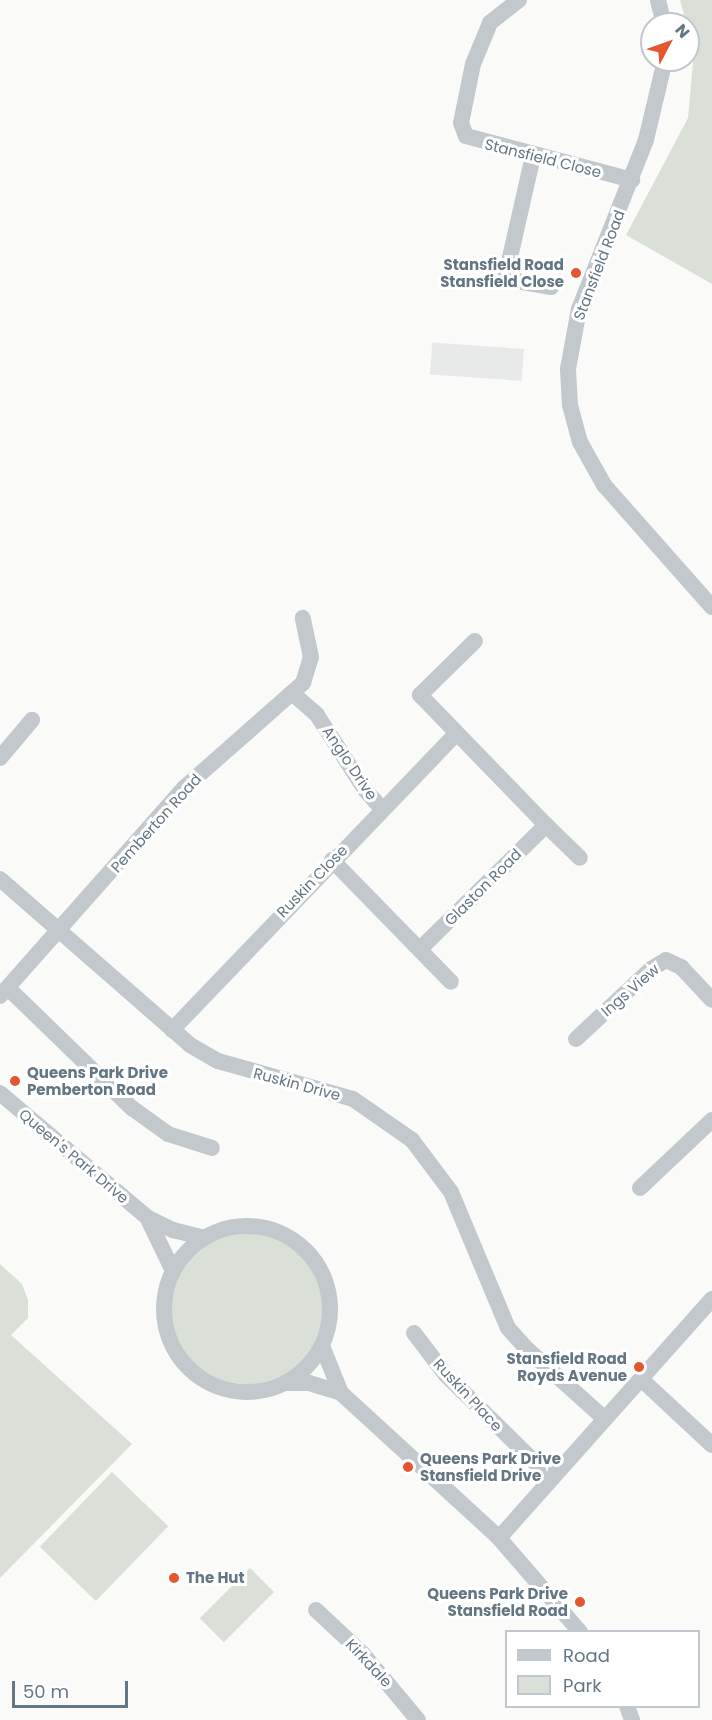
<!DOCTYPE html>
<html>
<head>
<meta charset="utf-8">
<style>
  body { margin:0 }
  #map { position:relative; width:712px; height:1720px; overflow:hidden; background:#fafaf8; font-family:Poppins,sans-serif }
  div>[style] { position:absolute }
  .built>* { inset:0; background:#e8e9e9; transform-origin:0 0 }
  .green>* { inset:0; background:#dadfd7; transform-origin:0 0 }
  .round { border-radius:50% }
  .minor>* { height:16px; margin:-8px; padding:0 8px; transform-origin:8px; border-radius:8px; background:#c3c8cc }
  .minor>.ring { margin:-8px; padding:0; box-sizing:content-box; background:none; border:16px solid #c3c8cc; border-radius:50% }
  .dots>* { width:16px; height:16px; translate:-50% -50%; box-sizing:border-box; border:3px solid #fff; border-radius:50% }
  span { translate:-50% -50%; white-space:nowrap; text-align:center; line-height:1.15; -webkit-text-stroke:6px #fff; paint-order:stroke }
  .street-label { font-size:15px; color:#657683 }
  .poi-label { font-size:15px; color:#657683; font-weight:700 }
  .right { translate:-100% -50%; text-align:right }
  .left { translate:0 -50%; text-align:left }
  .legend { position:absolute; left:505px; top:1630px; width:195px; height:78px; box-sizing:border-box; background:#fff; border:2px solid #c1c8cd; margin:0; padding:8px 10px; list-style:none; font-size:18px; color:#657683 }
  .legend li { display:flex; align-items:center; gap:12px; height:30px }
  .legend b { width:30px; border:2px solid #c1c8cd }
  .north { position:absolute; left:640px; top:12px; width:60px; height:60px; box-sizing:border-box; background:#fff; border:2px solid #c1c8cd; border-radius:50%; rotate:49deg; font-size:16px; font-weight:700; line-height:24px; text-align:center; color:#657683 }
  .north::after { content:''; display:block; margin:auto; width:21px; height:27px; background:#e4572e; clip-path:polygon(50% 0,100% 100%,50% 72%,0 100%) }
  .scale { position:absolute; left:12px; top:1681px; width:116px; height:27px; box-sizing:border-box; border:3px solid #657683; border-top:0; padding-left:8px; font-size:18px; line-height:21px; white-space:nowrap; color:#657683; -webkit-text-stroke:4px #fff; paint-order:stroke }
</style>
</head>
<body>
<div id="map">
  <div class="built">
    <div style="left:524px;top:349px;width:32px;height:92px;rotate:94deg"></div>
  </div>
  <div class="green">
    <div style="clip-path:polygon(680px 0,712px 0,712px 284px,626px 235px,688px 118px,694px 50px)"></div>
    <div class="round" style="left:171px;top:1232px;width:152px;height:152px"></div>
    <div style="clip-path:polygon(0 1264px,22px 1284px,28px 1300px,28px 1318px,11px 1335px,132px 1444px,0 1578px)"></div>
    <div style="left:112px;top:1472px;width:78px;height:104px;rotate:44deg"></div>
    <div style="left:250px;top:1568px;width:34px;height:71px;rotate:45deg"></div>
  </div>
  <div class="minor">
    <div style="left:519px;top:0;width:37px;rotate:142deg"></div>
    <div style="left:490px;top:23px;width:44px;rotate:112.5deg"></div>
    <div style="left:473px;top:64px;width:60px;rotate:101.5deg"></div>
    <div style="left:461px;top:123px;width:14px;rotate:69deg"></div>
    <div style="left:466px;top:136px;width:172px;rotate:14.8deg"></div>
    <div style="left:658px;top:0;width:25px;rotate:76deg"></div>
    <div style="left:665px;top:60px;width:82px;rotate:103.4deg"></div>
    <div style="left:646px;top:140px;width:182px;rotate:111.6deg"></div>
    <div style="left:579px;top:309px;width:61px;rotate:100.4deg"></div>
    <div style="left:568px;top:369px;width:36px;rotate:87deg"></div>
    <div style="left:570px;top:405px;width:38px;rotate:75deg"></div>
    <div style="left:580px;top:442px;width:49px;rotate:60.8deg"></div>
    <div style="left:604px;top:485px;width:163px;rotate:48.5deg"></div>
    <div style="left:533px;top:156px;width:126px;rotate:102.8deg"></div>
    <div style="left:505px;top:279px;width:47px;rotate:9.9deg"></div>
    <div style="left:292px;top:693px;width:33px;rotate:41deg"></div>
    <div style="left:317px;top:715px;width:90px;rotate:57.2deg"></div>
    <div style="left:366px;top:791px;width:24px;rotate:48deg"></div>
    <div style="left:0;top:758px;width:50px;rotate:-49.9deg"></div>
    <div style="left:546px;top:825px;width:47px;rotate:44.1deg"></div>
    <div style="left:332px;top:860px;width:170px;rotate:45.7deg"></div>
    <div style="left:0;top:879px;width:252px;rotate:41.1deg"></div>
    <div style="left:190px;top:1045px;width:32px;rotate:30deg"></div>
    <div style="left:218px;top:1061px;width:140px;rotate:15.7deg"></div>
    <div style="left:353px;top:1099px;width:72px;rotate:34.8deg"></div>
    <div style="left:412px;top:1140px;width:65px;rotate:53.1deg"></div>
    <div style="left:451px;top:1192px;width:147px;rotate:67.3deg"></div>
    <div style="left:508px;top:1328px;width:30px;rotate:48deg"></div>
    <div style="left:528px;top:1350px;width:103px;rotate:41.9deg"></div>
    <div style="left:420px;top:949px;width:177px;rotate:-44.5deg"></div>
    <div style="left:546px;top:825px;width:181px;rotate:-134.1deg"></div>
    <div style="left:420px;top:695px;width:77px;rotate:-44.5deg"></div>
    <div style="left:8px;top:988px;width:173px;rotate:44.1deg"></div>
    <div style="left:132px;top:1108px;width:44px;rotate:35.8deg"></div>
    <div style="left:168px;top:1134px;width:46px;rotate:17.7deg"></div>
    <div style="left:0;top:996px;width:278px;rotate:-48.5deg"></div>
    <div style="left:184px;top:788px;width:159px;rotate:-41.4deg"></div>
    <div style="left:303px;top:683px;width:27px;rotate:-73deg"></div>
    <div style="left:311px;top:657px;width:40px;rotate:-102deg"></div>
    <div style="left:172px;top:1030px;width:410px;rotate:-46.2deg"></div>
    <div style="left:576px;top:1039px;width:103px;rotate:-43deg"></div>
    <div style="left:651px;top:969px;width:17px;rotate:-31deg"></div>
    <div style="left:666px;top:960px;width:17px;rotate:25deg"></div>
    <div style="left:681px;top:967px;width:45px;rotate:46.8deg"></div>
    <div style="left:0;top:1093px;width:194px;rotate:40.2deg"></div>
    <div style="left:148px;top:1218px;width:28px;rotate:26deg"></div>
    <div style="left:173px;top:1230px;width:32px;rotate:14deg"></div>
    <div style="left:640px;top:1188px;width:99px;rotate:-43.4deg"></div>
    <div style="left:148px;top:1219px;width:58px;rotate:64.3deg"></div>
    <div class="ring" style="left:164px;top:1226px;width:150px;height:150px"></div>
    <div style="left:414px;top:1333px;width:53px;rotate:52.7deg"></div>
    <div style="left:446px;top:1375px;width:148px;rotate:44.5deg"></div>
    <div style="left:322px;top:1346px;width:51px;rotate:68deg"></div>
    <div style="left:641px;top:1379px;width:97px;rotate:42.9deg"></div>
    <div style="left:285px;top:1383px;width:24px"></div>
    <div style="left:309px;top:1383px;width:34px;rotate:17deg"></div>
    <div style="left:341px;top:1393px;width:214px;rotate:42.5deg"></div>
    <div style="left:499px;top:1538px;width:124px;rotate:49.2deg"></div>
    <div style="left:499px;top:1538px;width:320px;rotate:-48.3deg"></div>
    <div style="left:316px;top:1610px;width:64px;rotate:43.1deg"></div>
    <div style="left:363px;top:1654px;width:86px;rotate:50.2deg"></div>
    <div style="left:627px;top:1706px;width:15px;rotate:70deg"></div>
  </div>
  <div class="dots">
    <div style="left:576px;top:273px;background:#e4572e"></div>
    <div style="left:15px;top:1081px;background:#e4572e"></div>
    <div style="left:639px;top:1367px;background:#e4572e"></div>
    <div style="left:408px;top:1467px;background:#e4572e"></div>
    <div style="left:174px;top:1578px;background:#e4572e"></div>
    <div style="left:580px;top:1602px;background:#e4572e"></div>
  </div>
  <div class="street-label">
    <span style="left:543px;top:158px;rotate:14deg">Stansfield Close</span>
    <span style="left:599px;top:265px;rotate:-69deg">Stansfield Road</span>
    <span style="left:350px;top:763px;rotate:56deg">Anglo Drive</span>
    <span style="left:156px;top:823px;rotate:-48deg">Pemberton Road</span>
    <span style="left:312px;top:881px;rotate:-46deg">Ruskin Close</span>
    <span style="left:483px;top:887px;rotate:-45deg">Glaston Road</span>
    <span style="left:630px;top:990px;rotate:-41deg">Ings View</span>
    <span style="left:297px;top:1084px;rotate:15deg">Ruskin Drive</span>
    <span style="left:74px;top:1156px;rotate:40deg">Queen's Park Drive</span>
    <span style="left:468px;top:1395px;rotate:47deg">Ruskin Place</span>
    <span style="left:369px;top:1663px;rotate:47deg">Kirkdale</span>
  </div>
  <div class="poi-label">
    <span class="right" style="left:564px;top:273px">Stansfield Road<br>Stansfield Close</span>
    <span class="left" style="left:27px;top:1081px">Queens Park Drive<br>Pemberton Road</span>
    <span class="right" style="left:627px;top:1367px">Stansfield Road<br>Royds Avenue</span>
    <span class="left" style="left:420px;top:1467px">Queens Park Drive<br>Stansfield Drive</span>
    <span class="left" style="left:186px;top:1578px">The Hut</span>
    <span class="right" style="left:568px;top:1602px">Queens Park Drive<br>Stansfield Road</span>
  </div>
  <ul class="legend">
  <li><b style="height:8px;background:#c3c8cc"></b>Road</li>
  <li><b style="height:16px;background:#dadfd7"></b>Park</li>
  </ul>
  <div class="north">N</div>
  <div class="scale">50 m</div>
</div>
</body>
</html>
